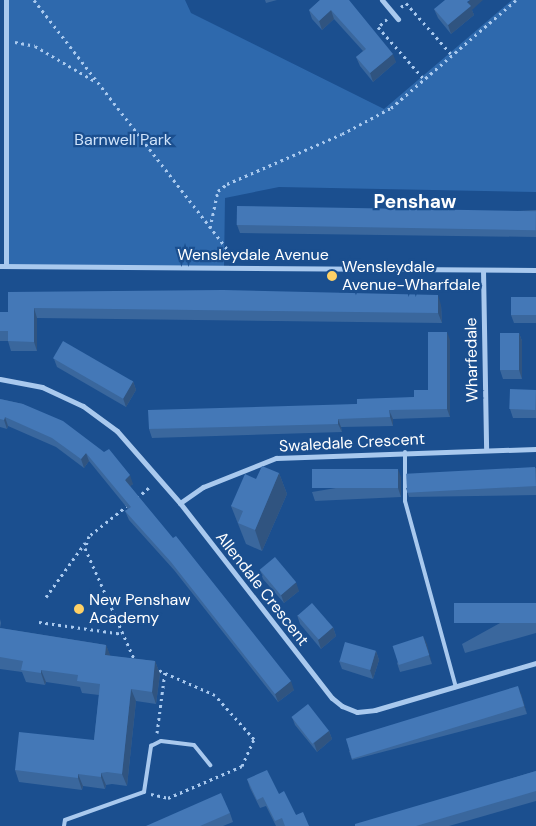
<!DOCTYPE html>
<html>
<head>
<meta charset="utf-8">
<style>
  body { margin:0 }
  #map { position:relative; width:536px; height:826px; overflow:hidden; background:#1b4f8f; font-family:"DM Sans",sans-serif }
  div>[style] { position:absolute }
  .green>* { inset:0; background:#2e69ad }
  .path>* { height:3px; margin-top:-1.5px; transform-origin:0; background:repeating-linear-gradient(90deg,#a9c9ee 0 2.5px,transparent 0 6.5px) }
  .lane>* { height:4px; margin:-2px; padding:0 2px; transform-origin:2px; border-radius:2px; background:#a9c9ee }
  .street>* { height:5px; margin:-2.5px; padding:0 2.5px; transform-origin:2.5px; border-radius:2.5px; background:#a9c9ee }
  .wall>* { inset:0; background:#3a679d }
  .shaded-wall>* { inset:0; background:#305480 }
  .building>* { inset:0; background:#4478b7; transform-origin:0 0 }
  .dots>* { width:14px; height:14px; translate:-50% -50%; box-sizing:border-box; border:2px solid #1b4f8f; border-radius:50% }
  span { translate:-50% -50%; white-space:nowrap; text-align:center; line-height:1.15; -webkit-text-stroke:4.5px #1b4f8f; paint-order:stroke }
  .park-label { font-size:16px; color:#cfe3fa }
  .street-label { font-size:16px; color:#fff }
  .poi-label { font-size:16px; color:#fff }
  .left { translate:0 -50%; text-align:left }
  .quarter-label { font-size:19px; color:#fff; font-weight:700 }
</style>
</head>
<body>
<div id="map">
  <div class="green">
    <div style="clip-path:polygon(6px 0,185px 0,191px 13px,384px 109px,512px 0,536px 0,536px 192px,279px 187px,225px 198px,224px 268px,6px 266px)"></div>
  </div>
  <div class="path">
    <div style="left:34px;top:0;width:325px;rotate:52.2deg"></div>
    <div style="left:401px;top:7px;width:6px;rotate:-39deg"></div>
    <div style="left:406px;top:3px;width:69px;rotate:48.5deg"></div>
    <div style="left:387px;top:19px;width:12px;rotate:138deg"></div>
    <div style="left:378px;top:27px;width:69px;rotate:48.5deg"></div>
    <div style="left:15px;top:42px;width:20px;rotate:11deg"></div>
    <div style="left:35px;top:46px;width:71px;rotate:30.5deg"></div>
    <div style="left:210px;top:228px;width:38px;rotate:-78deg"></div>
    <div style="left:218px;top:191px;width:11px;rotate:-38deg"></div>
    <div style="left:227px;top:184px;width:125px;rotate:-23.5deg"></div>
    <div style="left:342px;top:134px;width:55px;rotate:-28deg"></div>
    <div style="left:391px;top:108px;width:165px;rotate:-40.8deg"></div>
    <div style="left:137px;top:498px;width:18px;rotate:-41deg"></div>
    <div style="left:128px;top:505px;width:50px;rotate:141.5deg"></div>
    <div style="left:89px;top:536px;width:13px;rotate:108deg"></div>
    <div style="left:85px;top:548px;width:124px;rotate:66.1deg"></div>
    <div style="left:46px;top:597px;width:67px;rotate:-54.2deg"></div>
    <div style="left:39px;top:622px;width:85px;rotate:8.1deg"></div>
    <div style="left:157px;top:733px;width:63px;rotate:-82.6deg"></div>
    <div style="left:151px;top:794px;width:17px;rotate:13deg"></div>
    <div style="left:168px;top:798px;width:81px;rotate:-23.4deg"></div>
    <div style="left:242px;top:766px;width:30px;rotate:-66deg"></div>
    <div style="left:254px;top:739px;width:59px;rotate:-131.6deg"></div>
    <div style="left:215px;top:695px;width:64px;rotate:-156.2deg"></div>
  </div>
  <div class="lane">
    <div style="left:405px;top:452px;width:49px;rotate:90deg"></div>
    <div style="left:405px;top:501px;width:193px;rotate:74.7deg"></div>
    <div style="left:64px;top:826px;width:6px;rotate:-81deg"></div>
    <div style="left:65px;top:820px;width:84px;rotate:-19.5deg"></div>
    <div style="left:144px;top:792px;width:47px;rotate:-81.3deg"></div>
    <div style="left:151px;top:746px;width:11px;rotate:-27deg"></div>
    <div style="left:161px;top:741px;width:33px;rotate:7deg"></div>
    <div style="left:194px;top:745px;width:26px;rotate:51deg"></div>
  </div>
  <div class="street">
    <div style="left:6px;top:0;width:266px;rotate:90deg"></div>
    <div style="left:382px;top:0;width:25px;rotate:50deg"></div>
    <div style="left:0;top:266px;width:536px;rotate:0.43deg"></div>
    <div style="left:483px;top:270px;width:180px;rotate:89deg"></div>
    <div style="left:0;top:379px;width:43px;rotate:10.8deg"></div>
    <div style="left:42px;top:387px;width:45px;rotate:24.9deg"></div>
    <div style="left:83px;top:406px;width:42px;rotate:36.3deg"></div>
    <div style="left:117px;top:431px;width:96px;rotate:48.8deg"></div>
    <div style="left:180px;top:503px;width:247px;rotate:52.1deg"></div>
    <div style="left:332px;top:698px;width:13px;rotate:39deg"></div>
    <div style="left:342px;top:706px;width:16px;rotate:22deg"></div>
    <div style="left:357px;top:712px;width:18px;rotate:-6deg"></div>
    <div style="left:375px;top:710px;width:168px;rotate:-16.3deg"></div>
    <div style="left:180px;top:503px;width:28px;rotate:-35deg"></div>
    <div style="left:203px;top:487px;width:79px;rotate:-21.7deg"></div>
    <div style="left:276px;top:458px;width:260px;rotate:-2deg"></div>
  </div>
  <div class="wall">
    <div style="clip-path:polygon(265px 0,277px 0,266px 3px)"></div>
    <div style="clip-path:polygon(320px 0,396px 62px,373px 82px,360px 66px,356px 57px,363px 51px,334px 19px,322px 30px,312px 19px,309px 10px)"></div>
    <div style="clip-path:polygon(434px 9px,472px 10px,474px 15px,451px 34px,438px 18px)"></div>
    <div style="clip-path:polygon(536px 210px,536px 237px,240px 233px,237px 225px)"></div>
    <div style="clip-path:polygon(8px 292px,441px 305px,442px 323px,37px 318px,37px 351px,11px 351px,8px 341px,0 341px,0 312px,8px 312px)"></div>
    <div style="clip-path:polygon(536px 297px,536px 323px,514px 323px,511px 315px)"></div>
    <div style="clip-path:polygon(519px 333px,522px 341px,522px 379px,503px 379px,500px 370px)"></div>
    <div style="clip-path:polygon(450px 340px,450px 417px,393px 419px,393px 426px,341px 427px,342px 432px,152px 438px,149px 429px,414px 397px,428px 390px)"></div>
    <div style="clip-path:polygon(54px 359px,133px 381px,136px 390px,126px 407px,57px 367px)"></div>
    <div style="clip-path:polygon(536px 390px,536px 418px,513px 418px,510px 409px)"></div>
    <div style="clip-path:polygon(0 399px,23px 404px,133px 484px,130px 486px,294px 690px,278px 702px,174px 570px,129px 520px,125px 511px,128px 509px,89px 461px,84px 468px,56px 447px,8px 426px,7px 429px,0 427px)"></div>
    <div style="clip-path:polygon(536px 468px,536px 495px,409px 497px,406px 488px)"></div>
    <div style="clip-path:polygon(279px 473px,287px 494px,262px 551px,246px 544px,231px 506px,256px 479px)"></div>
    <div style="clip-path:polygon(401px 477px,401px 497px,315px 501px,312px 492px)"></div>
    <div style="clip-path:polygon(260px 570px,299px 591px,284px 603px,263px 579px)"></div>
    <div style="clip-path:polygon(536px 603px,536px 633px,465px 653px,462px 644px)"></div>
    <div style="clip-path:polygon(297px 615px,333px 627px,336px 636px,321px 649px,300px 624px)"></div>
    <div style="clip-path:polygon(0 619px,1px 623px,0 628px,106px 645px,110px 656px,155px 661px,160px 674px,156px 704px,136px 701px,127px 786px,112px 784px,106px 785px,105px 789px,83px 786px,82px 790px,19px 782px,15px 770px,94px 740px,99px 695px,82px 693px,80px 687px,46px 682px,45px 685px,26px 682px,22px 672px,0 669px)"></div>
    <div style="clip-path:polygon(423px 636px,432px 664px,400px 672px,397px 663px)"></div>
    <div style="clip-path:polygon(376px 651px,379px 660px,373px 679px,342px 669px,339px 661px)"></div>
    <div style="clip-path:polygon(521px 694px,527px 714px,352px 760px,349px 751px)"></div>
    <div style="clip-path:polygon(292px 717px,329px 731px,332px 739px,317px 752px,295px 725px)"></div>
    <div style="clip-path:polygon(536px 771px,536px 801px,449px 826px,355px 826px)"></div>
    <div style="clip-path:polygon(247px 779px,279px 794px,296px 815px,309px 826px,276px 826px,266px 806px,260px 808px,250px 788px)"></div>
    <div style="clip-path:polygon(230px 813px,233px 822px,223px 826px,146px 826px)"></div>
  </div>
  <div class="shaded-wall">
    <div style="clip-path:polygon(470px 0,483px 0,472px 10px,474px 15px,451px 34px,448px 25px)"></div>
    <div style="clip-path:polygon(331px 10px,334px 19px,322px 30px,319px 21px)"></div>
    <div style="clip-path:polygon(393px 54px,396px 62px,373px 82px,370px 73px)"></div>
    <div style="clip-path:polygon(438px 295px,441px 305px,442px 323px,438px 313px)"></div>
    <div style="clip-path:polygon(34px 308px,37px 318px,37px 351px,34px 342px)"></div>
    <div style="clip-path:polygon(447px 332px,450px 340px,450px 417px,447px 409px)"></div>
    <div style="clip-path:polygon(519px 333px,522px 341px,522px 379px,519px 370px)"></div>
    <div style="clip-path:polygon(133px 381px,136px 390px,126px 407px,123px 398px)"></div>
    <div style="clip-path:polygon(389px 410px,393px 419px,393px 426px,390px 417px)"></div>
    <div style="clip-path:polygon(5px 417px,8px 426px,7px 429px,4px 420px)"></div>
    <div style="clip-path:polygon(338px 419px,341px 427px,342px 432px,338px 424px)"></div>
    <div style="clip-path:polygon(86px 453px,89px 461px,84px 468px,81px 459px)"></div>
    <div style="clip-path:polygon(398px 469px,401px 477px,401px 497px,398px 488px)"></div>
    <div style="clip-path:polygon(279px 473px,287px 494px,262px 551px,255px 530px)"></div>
    <div style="clip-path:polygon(130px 475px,133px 484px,128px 488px,125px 480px)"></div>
    <div style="clip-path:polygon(296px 582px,299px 591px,284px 603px,281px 595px)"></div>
    <div style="clip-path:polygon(333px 627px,336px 636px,321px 649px,318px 640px)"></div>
    <div style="clip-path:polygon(423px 636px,427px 644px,432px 664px,429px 655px)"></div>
    <div style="clip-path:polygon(106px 645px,111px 657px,105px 655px)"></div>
    <div style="clip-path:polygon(376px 651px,379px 660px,373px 679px,370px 670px)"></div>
    <div style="clip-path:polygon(155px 661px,160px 674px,156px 704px,152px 692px)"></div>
    <div style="clip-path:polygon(41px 670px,46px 682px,45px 685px,41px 673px)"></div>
    <div style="clip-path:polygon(291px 681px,294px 690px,278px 702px,275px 694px)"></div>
    <div style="clip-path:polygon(518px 686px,521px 694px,527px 714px,524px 706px)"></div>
    <div style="clip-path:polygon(131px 689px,136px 701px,127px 786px,122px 774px)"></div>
    <div style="clip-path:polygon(329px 731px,332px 739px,317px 752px,314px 743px)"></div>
    <div style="clip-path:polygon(101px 773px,106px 785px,105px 789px,101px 777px)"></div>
    <div style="clip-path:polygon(78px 774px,83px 786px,82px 790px,78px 778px)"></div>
  </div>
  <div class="building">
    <div style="clip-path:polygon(320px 0,349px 0,393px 54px,370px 73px,356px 57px,366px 49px,331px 10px,319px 21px,309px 10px)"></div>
    <div style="clip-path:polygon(445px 0,470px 0,467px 2px,471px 6px,448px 25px,434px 9px)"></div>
    <div style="left:237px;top:206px;width:299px;height:19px;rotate:1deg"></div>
    <div style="clip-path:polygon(223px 290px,438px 295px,438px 313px,34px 308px,34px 342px,8px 341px,8px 331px,0 331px,0 312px,8px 312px,8px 292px)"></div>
    <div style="left:511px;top:297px;width:25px;height:18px"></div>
    <div style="clip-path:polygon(428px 332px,447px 332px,447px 409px,389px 410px,390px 417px,338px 419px,338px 424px,149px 429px,148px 410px,357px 404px,357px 399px,414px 397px,414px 390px,428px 390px)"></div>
    <div style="left:500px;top:333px;width:19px;height:37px"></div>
    <div style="left:63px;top:341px;width:81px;height:20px;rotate:30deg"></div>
    <div style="left:510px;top:389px;width:26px;height:20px;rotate:2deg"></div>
    <div style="clip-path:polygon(0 399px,23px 404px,63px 421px,104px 452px,109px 449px,130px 475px,125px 480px,173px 538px,176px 536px,291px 681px,275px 694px,171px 562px,125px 511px,131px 507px,86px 453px,81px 459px,52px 438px,5px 417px,4px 420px,0 419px)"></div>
    <div style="clip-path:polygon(262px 466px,279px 473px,255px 530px,238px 523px,243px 511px,231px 506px,245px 474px,256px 479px)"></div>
    <div style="left:535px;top:467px;width:19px;height:129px;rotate:87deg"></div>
    <div style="left:398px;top:469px;width:19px;height:86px;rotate:90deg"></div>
    <div style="left:275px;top:557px;width:33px;height:20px;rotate:50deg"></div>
    <div style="left:312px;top:603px;width:32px;height:19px;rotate:49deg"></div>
    <div style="left:536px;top:603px;width:20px;height:82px;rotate:90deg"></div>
    <div style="clip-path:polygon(0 628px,106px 645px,105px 655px,155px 661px,152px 692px,131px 689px,122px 774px,107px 772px,101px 773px,101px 777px,78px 774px,78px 778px,15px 770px,19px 732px,94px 740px,100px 684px,77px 681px,78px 675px,41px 670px,41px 673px,21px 670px,23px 661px,0 657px)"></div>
    <div style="left:423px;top:636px;width:20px;height:32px;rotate:72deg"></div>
    <div style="left:345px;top:642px;width:32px;height:20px;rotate:16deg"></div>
    <div style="left:518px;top:686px;width:21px;height:180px;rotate:73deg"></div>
    <div style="left:308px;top:704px;width:34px;height:21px;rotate:52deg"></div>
    <div style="clip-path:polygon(267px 770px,279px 794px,284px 791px,296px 815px,303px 812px,309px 826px,285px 826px,282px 818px,275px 821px,263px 797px,257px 800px,247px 779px)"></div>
    <div style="clip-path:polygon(536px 771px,536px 791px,416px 826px,355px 826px,355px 824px)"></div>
    <div style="clip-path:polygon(221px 793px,230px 813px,200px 826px,146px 826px)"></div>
  </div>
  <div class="dots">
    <div style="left:332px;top:276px;background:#ffd166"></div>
    <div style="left:79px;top:609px;background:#ffd166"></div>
  </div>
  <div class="park-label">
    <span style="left:123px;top:140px">Barnwell Park</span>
  </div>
  <div class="street-label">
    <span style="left:253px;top:255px">Wensleydale Avenue</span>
    <span style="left:472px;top:360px;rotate:-91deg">Wharfedale</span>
    <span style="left:352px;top:443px;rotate:-3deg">Swaledale Crescent</span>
    <span style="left:262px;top:589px;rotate:52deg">Allendale Crescent</span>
  </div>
  <div class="poi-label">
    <span class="left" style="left:342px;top:276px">Wensleydale<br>Avenue-Wharfdale</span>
    <span class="left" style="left:89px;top:609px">New Penshaw<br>Academy</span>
  </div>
  <div class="quarter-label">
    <span style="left:415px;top:202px">Penshaw</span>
  </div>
</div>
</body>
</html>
